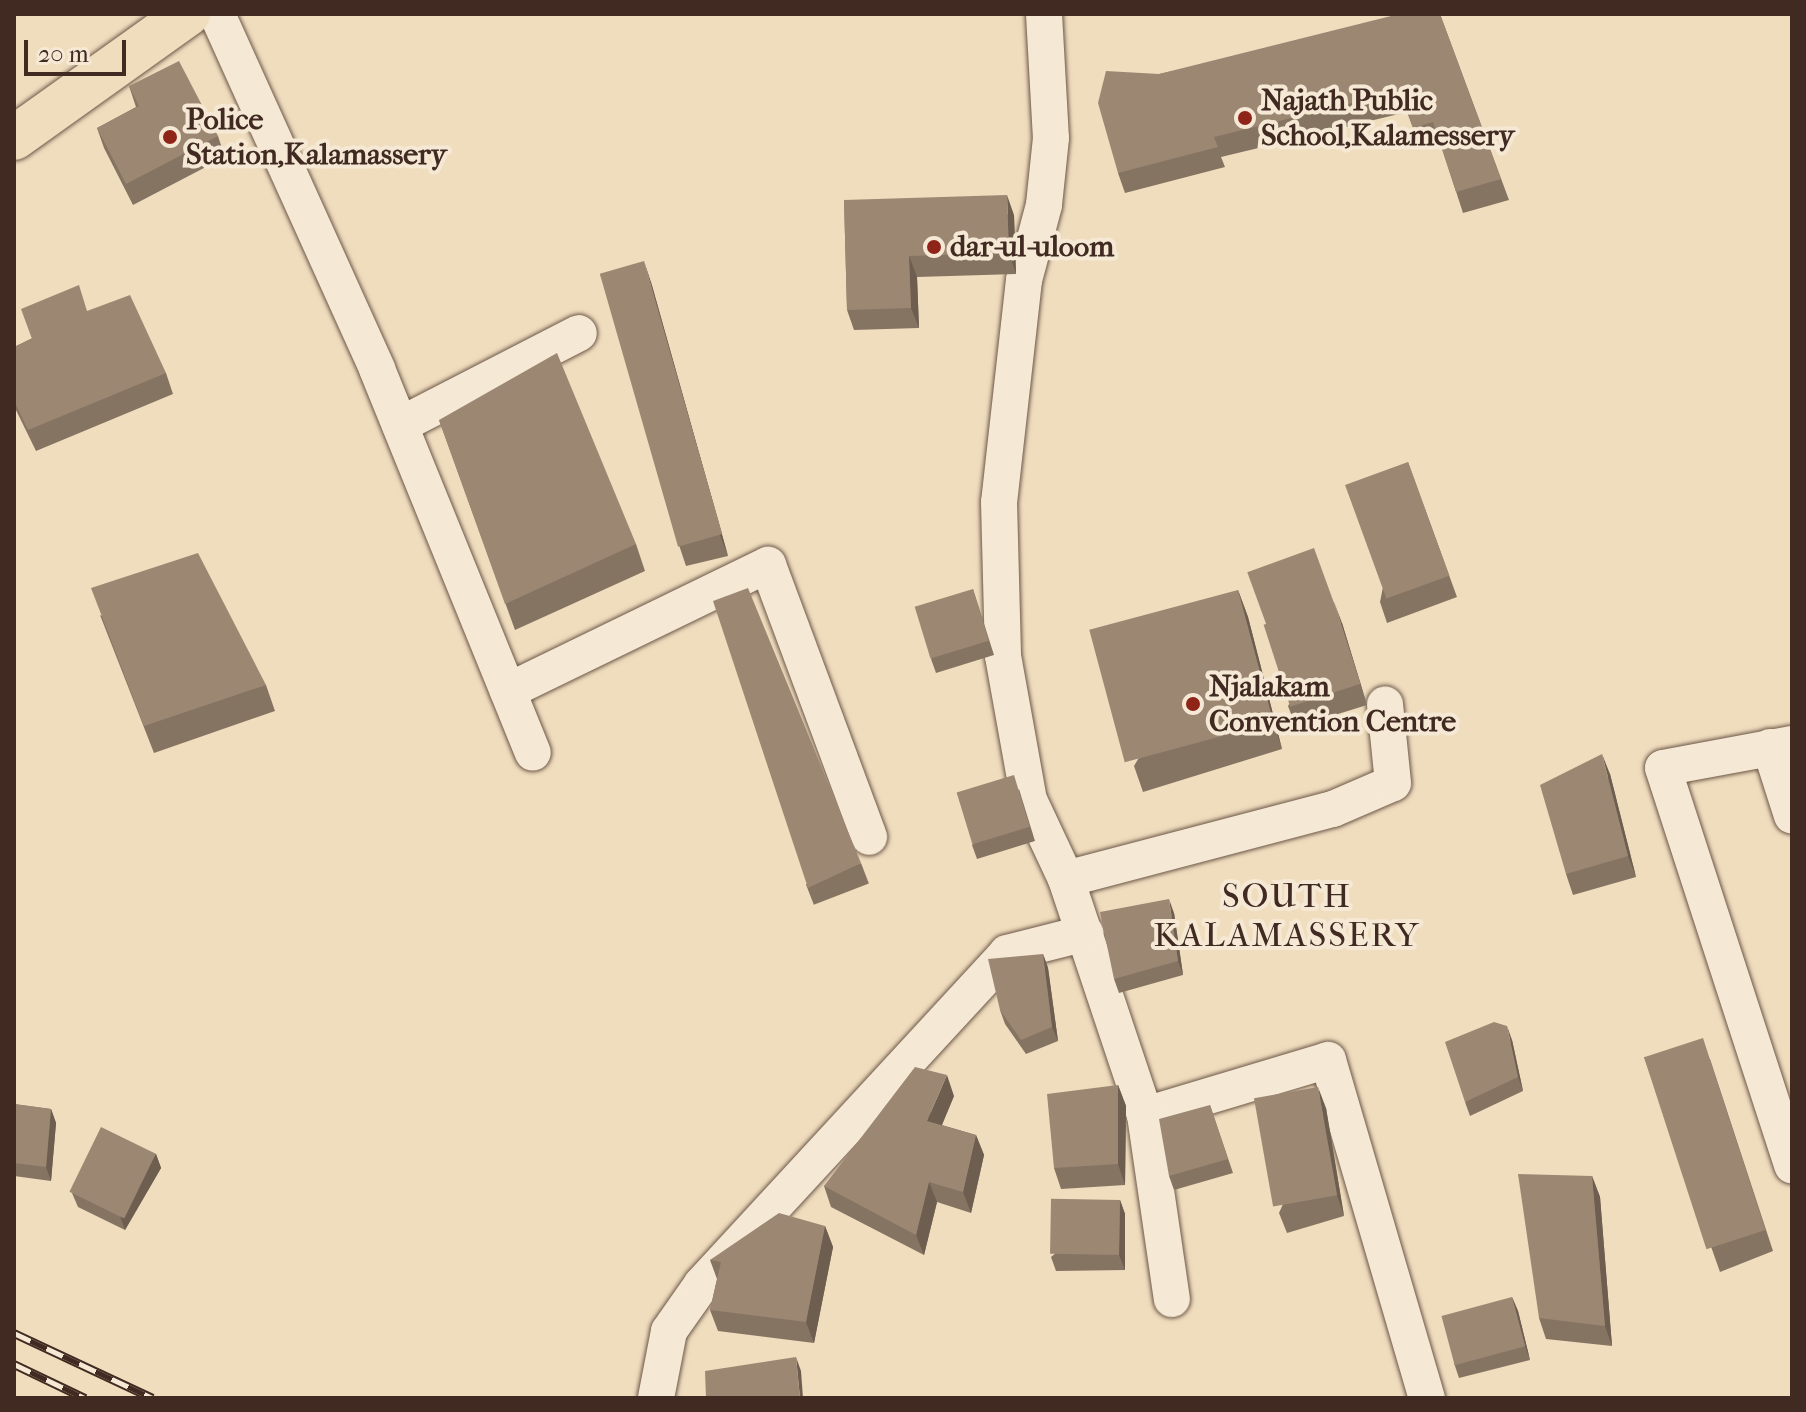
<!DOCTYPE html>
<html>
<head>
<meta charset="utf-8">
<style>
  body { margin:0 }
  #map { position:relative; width:1806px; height:1412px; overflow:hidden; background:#f0ddbe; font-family:"IM FELL French Canon",serif }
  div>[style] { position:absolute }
  .roads { filter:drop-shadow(0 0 2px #6c5748) drop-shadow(0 0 2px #6c5748) }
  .minor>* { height:36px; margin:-18px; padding:0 18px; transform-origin:18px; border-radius:18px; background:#f5e9d5 }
  .primary>* { height:44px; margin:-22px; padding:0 22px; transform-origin:22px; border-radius:22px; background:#f0ddbe }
  .rail>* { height:9px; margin-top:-4.5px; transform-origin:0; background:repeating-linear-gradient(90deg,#f5e9d5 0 18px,#402a21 0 36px); box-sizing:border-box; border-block:2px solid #402a21 }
  .wall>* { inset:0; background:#867463; transform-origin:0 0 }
  .shaded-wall>* { inset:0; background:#6d5e50 }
  .building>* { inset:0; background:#9c8773; transform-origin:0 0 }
  .dots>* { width:22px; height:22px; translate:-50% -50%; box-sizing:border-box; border:4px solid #f5e9d5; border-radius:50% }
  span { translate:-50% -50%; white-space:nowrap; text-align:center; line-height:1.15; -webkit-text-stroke:8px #f5e9d5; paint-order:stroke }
  .poi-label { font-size:30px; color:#402a21; font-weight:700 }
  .left { translate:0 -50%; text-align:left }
  .quarter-label { font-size:34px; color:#402a21; letter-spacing:2px }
  .frame { position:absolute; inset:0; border:16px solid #402a21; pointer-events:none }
  .scale { position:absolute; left:24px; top:40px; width:102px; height:36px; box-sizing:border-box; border:4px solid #402a21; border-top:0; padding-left:10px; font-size:24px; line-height:28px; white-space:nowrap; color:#402a21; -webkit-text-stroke:6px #f5e9d5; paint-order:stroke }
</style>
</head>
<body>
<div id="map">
  <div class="roads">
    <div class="minor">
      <div style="left:217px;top:14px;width:389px;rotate:65.7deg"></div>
      <div style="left:377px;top:369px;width:414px;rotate:67.9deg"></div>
      <div style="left:1044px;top:14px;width:124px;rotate:86.8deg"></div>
      <div style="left:1051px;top:138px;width:67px;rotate:96deg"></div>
      <div style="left:1044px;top:205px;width:78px;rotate:104.9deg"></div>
      <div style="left:1024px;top:280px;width:223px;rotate:96.4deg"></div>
      <div style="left:999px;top:502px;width:154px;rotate:88.5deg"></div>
      <div style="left:1003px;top:656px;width:146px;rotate:79.8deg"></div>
      <div style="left:1029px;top:800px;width:87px;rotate:64.9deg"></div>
      <div style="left:1066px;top:879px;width:249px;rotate:71.5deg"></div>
      <div style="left:1145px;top:1115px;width:191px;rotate:-16.7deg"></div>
      <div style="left:1328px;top:1060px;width:352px;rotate:73.7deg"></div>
      <div style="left:400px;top:425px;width:201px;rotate:-27.2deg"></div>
      <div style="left:508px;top:691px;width:289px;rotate:-25.9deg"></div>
      <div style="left:768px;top:565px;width:290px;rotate:69.6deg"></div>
      <div style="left:1792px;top:744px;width:131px;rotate:169.5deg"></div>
      <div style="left:1663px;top:768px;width:418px;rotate:72deg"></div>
      <div style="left:1770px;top:747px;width:72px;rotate:72.3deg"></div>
      <div style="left:1066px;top:879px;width:276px;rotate:-14.7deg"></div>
      <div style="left:1333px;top:809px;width:65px;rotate:-23.4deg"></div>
      <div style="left:1393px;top:783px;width:79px;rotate:-95.8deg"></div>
      <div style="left:1145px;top:1115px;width:186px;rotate:81.7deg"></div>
      <div style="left:656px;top:1398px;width:68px;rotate:-79deg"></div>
      <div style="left:669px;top:1331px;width:57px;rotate:-54.9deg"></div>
      <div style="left:702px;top:1284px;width:450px;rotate:-47.3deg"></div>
      <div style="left:1007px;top:953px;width:81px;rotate:-14.2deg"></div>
    </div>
    <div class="primary">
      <div style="left:14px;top:138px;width:214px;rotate:-35.5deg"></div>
    </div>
  </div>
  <div class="rail">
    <div style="left:14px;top:1333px;width:153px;rotate:25.1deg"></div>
    <div style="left:14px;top:1364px;width:79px;rotate:25.6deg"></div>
  </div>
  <div class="wall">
    <div style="clip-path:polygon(1440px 14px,1509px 200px,1463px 213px,1440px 142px,1421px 149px,1407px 112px,1221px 157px,1225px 167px,1125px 193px,1118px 173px,1159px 74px)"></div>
    <div style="clip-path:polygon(129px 86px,218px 136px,225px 157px,133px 205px,104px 148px,97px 128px,136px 107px)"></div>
    <div style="clip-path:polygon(844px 200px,1014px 215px,1016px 274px,917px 277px,919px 328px,854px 330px,847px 310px)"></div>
    <div style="clip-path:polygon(651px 282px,728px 556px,686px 566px,679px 545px)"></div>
    <div style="clip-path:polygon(88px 311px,166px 373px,173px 394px,36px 451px,14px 406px,14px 347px)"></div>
    <div style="clip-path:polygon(439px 420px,636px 544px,645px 571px,515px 630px)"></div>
    <div style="clip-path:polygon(1408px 462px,1457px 597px,1387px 623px,1380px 602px)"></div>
    <div style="clip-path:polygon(973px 589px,994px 655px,936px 673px,931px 659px)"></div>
    <div style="clip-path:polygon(1238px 590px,1248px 617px,1282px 749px,1143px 792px,1134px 766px)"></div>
    <div style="clip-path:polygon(100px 615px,266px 685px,275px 711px,154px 753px)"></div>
    <div style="clip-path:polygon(1342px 623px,1367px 705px,1296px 727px,1288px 706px)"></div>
    <div style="clip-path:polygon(1610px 774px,1636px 877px,1573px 895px,1566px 874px)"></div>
    <div style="clip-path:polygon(1019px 789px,1035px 841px,977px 859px,972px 845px)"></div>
    <div style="left:861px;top:863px;width:22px;height:59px;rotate:69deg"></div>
    <div style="clip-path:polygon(1174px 913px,1183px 975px,1119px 993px,1114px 979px)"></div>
    <div style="clip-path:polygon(1043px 954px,1048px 968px,1058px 1041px,1026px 1054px,1005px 1024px,1000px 1010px)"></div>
    <div style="clip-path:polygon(1512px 1040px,1523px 1091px,1470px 1116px,1465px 1102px)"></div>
    <div style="clip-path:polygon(1644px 1057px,1710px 1059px,1773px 1251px,1720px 1272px)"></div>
    <div style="clip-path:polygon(1118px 1085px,1126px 1106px,1125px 1185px,1061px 1189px,1054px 1168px)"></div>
    <div style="clip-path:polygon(954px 1096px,942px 1125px,976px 1135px,984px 1155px,971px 1213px,937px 1202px,924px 1255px,831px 1207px,824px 1186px)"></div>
    <div style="clip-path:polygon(14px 1104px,51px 1109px,56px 1123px,51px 1181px,14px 1176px)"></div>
    <div style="clip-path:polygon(1210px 1105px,1233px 1173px,1174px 1190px,1169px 1176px)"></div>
    <div style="clip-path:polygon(1326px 1108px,1344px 1216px,1287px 1233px,1279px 1213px)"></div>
    <div style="clip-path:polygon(156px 1154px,161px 1168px,125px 1230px,78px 1207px,72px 1193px)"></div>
    <div style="clip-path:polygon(1592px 1176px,1600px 1197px,1612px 1346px,1546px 1339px,1539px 1318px)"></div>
    <div style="clip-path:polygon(1120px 1200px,1125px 1214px,1125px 1270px,1056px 1271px,1051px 1257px)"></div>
    <div style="clip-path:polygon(825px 1226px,833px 1247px,814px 1343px,718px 1331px,710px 1310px,717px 1279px,710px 1260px)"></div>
    <div style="clip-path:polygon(1512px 1297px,1518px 1311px,1530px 1360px,1459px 1378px,1454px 1363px)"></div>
  </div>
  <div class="shaded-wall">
    <div style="clip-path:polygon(1007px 195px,1014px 215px,1016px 274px,1009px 253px)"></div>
    <div style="clip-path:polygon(909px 256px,917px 277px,919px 328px,911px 308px)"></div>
    <div style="clip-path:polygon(644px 261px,651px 282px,728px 556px,720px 535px)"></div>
    <div style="clip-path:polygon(1238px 590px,1248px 617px,1282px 749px,1273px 722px)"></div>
    <div style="clip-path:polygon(1334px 602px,1342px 623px,1367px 705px,1360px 684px)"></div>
    <div style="clip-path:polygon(1602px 754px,1610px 774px,1636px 877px,1628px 856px)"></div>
    <div style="clip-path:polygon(1169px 899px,1174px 913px,1183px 975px,1178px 961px)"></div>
    <div style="clip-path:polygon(1043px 954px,1048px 968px,1058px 1041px,1052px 1027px)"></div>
    <div style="clip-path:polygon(1507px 1026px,1512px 1040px,1523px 1091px,1518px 1077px)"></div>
    <div style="clip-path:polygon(947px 1075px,954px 1096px,935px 1141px,927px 1121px)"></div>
    <div style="clip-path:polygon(1118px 1085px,1126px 1106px,1125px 1185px,1118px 1164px)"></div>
    <div style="clip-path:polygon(1318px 1087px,1326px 1108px,1344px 1216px,1337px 1195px)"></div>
    <div style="clip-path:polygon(51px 1109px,56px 1123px,51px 1181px,46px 1167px)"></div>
    <div style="clip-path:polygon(976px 1135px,984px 1155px,971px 1213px,963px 1192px)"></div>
    <div style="clip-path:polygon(156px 1154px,161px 1168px,125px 1230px,120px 1216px)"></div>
    <div style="clip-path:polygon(1592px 1176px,1600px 1197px,1612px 1346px,1605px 1326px)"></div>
    <div style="clip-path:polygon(929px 1182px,937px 1202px,924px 1255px,916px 1235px)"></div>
    <div style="clip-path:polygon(1120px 1200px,1125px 1214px,1125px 1270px,1119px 1255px)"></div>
    <div style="clip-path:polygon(825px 1226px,833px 1247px,814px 1343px,806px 1322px)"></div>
    <div style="clip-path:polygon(1512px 1297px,1518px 1311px,1530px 1360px,1525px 1346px)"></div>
    <div style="clip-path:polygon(796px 1357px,801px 1371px,803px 1398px,800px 1398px)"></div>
  </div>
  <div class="building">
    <div style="clip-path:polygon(1399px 14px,1440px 14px,1501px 179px,1456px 192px,1433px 122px,1413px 128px,1400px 91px,1214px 137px,1218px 147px,1118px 173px,1098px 103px,1106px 71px,1159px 74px)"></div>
    <div style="clip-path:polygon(179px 61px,218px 136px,126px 184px,97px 128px,139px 106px,129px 86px)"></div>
    <div style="clip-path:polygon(1007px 195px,1009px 253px,909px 256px,911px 308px,847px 310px,844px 200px)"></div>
    <div style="left:644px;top:261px;width:284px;height:46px;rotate:74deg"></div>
    <div style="clip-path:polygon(79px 285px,87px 311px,130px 295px,166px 373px,28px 430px,14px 401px,14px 347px,32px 339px,21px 309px)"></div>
    <div style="clip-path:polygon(557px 353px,636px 544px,505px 604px,439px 420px)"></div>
    <div style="left:1408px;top:462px;width:121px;height:67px;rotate:70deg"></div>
    <div style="left:1314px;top:548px;width:58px;height:71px;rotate:70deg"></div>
    <div style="clip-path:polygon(198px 553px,266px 685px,144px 726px,91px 588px)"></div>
    <div style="clip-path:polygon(748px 588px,861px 863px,808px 888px,713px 601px)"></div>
    <div style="left:973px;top:589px;width:54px;height:61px;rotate:73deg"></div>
    <div style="left:1238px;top:590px;width:137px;height:154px;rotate:75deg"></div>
    <div style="left:1334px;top:602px;width:86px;height:74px;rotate:72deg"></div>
    <div style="clip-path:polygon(1602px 754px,1628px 856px,1566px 874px,1540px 785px)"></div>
    <div style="left:1014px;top:775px;width:54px;height:60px;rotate:73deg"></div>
    <div style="clip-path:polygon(1169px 899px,1178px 961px,1114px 979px,1100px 912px)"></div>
    <div style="clip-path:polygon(1043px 954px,1052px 1027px,1021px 1040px,1000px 1010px,988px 959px)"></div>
    <div style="clip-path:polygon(1494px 1022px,1507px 1026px,1518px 1077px,1465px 1102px,1445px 1042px)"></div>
    <div style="left:1703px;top:1038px;width:202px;height:62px;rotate:72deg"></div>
    <div style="clip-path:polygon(915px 1067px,947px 1075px,927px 1121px,976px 1135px,963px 1192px,929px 1182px,916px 1235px,824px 1186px)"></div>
    <div style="clip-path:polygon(1118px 1085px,1118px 1164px,1054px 1168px,1047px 1094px)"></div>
    <div style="left:1318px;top:1087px;width:110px;height:65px;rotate:80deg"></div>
    <div style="clip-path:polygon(14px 1104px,51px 1109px,46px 1167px,14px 1163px)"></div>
    <div style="clip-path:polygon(1210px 1105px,1228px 1159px,1169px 1176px,1159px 1119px)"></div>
    <div style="left:101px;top:1127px;width:61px;height:72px;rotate:26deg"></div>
    <div style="clip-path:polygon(1518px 1174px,1592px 1176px,1605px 1326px,1539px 1318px)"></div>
    <div style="left:1120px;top:1200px;width:55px;height:69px;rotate:91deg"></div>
    <div style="clip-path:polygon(779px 1213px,825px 1226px,806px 1322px,710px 1310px,721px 1262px,710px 1260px)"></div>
    <div style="left:1512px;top:1297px;width:51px;height:73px;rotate:75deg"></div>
    <div style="clip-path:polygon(796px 1357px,800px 1398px,706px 1398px,705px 1371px)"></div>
  </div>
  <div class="dots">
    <div style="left:1245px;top:118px;background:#8f2418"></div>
    <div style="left:170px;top:137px;background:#8f2418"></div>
    <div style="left:934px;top:247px;background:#8f2418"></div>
    <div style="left:1193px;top:704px;background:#8f2418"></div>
  </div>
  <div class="poi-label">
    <span class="left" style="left:1261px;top:118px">Najath Public<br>School,Kalamessery</span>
    <span class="left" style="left:186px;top:137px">Police<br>Station,Kalamassery</span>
    <span class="left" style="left:950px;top:247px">dar-ul-uloom</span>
    <span class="left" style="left:1209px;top:704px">Njalakam<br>Convention Centre</span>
  </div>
  <div class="quarter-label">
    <span style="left:1287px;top:916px">SOUTH<br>KALAMASSERY</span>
  </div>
  <div class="frame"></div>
  <div class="scale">20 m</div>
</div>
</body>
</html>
